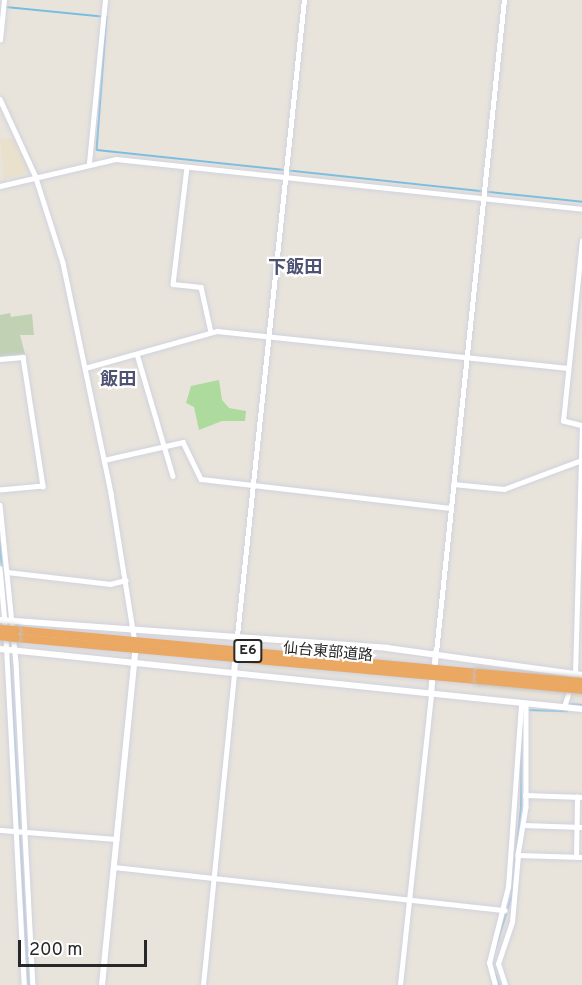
<!DOCTYPE html>
<html>
<head>
<meta charset="utf-8">
<style>
  body { margin:0 }
  #map { position:relative; width:582px; height:985px; overflow:hidden; background:#e9e4db; font-family:Overpass,"Noto Sans JP",sans-serif }
  div>[style] { position:absolute }
  .education>* { inset:0; background:#e9e1cc }
  .green>* { inset:0; background:#adda9d }
  .cemetery>* { inset:0; background:#c0d1b4 }
  .stream>* { height:1.5px; margin:-0.75px; padding:0 0.75px; transform-origin:0.75px; border-radius:0.75px; background:#79bde0 }
  .roads { filter:drop-shadow(0 0 2px #d0d2df) drop-shadow(0 0 2px #d0d2df) }
  .minor>* { height:4.5px; margin:-2.25px; padding:0 2.25px; transform-origin:2.25px; border-radius:2.25px; background:#fff }
  .tertiary>* { height:6px; margin:-3px; padding:0 3px; transform-origin:3px; border-radius:3px; background:#fff }
  .motorway>* { height:8px; margin:-4px; padding:0 4px; transform-origin:4px; border-radius:4px; background:#eba863 }
  .bridges { filter:drop-shadow(0 0 2px #c3c3c3) drop-shadow(0 0 2px #c3c3c3) }
  .motorway-bridge>* { height:8px; margin:-4px; padding:0 4px; transform-origin:4px; border-radius:4px; background:#eba863 }
  span { translate:-50% -50%; white-space:nowrap; text-align:center; line-height:1.15; -webkit-text-stroke:4.5px #fff; paint-order:stroke }
  .shield-label span { padding:2px 4px; background:#fff; border:2px solid; border-radius:4px; -webkit-text-stroke-width:0 }
  .shield-label { font-size:14px; color:#282828; font-weight:700 }
  .street-label { font-size:15px; color:#282828 }
  .quarter-label { font-size:18px; color:#4e5273; font-weight:700 }
  .scale { position:absolute; left:18px; top:940px; width:129px; height:27px; box-sizing:border-box; border:3px solid #282828; border-top:0; padding-left:8px; font-size:18px; line-height:21px; white-space:nowrap; color:#282828; -webkit-text-stroke:4px #fff; paint-order:stroke }
</style>
</head>
<body>
<div id="map">
  <div class="education">
    <div style="clip-path:polygon(0 139px,17px 139px,30px 171px,4px 179px)"></div>
  </div>
  <div class="green">
    <div style="clip-path:polygon(219px 380px,222px 400px,229px 408px,246px 411px,245px 421px,222px 421px,199px 430px,194px 407px,186px 403px,191px 386px)"></div>
  </div>
  <div class="cemetery">
    <div style="clip-path:polygon(10px 313px,11px 317px,32px 314px,34px 335px,20px 335px,25px 354px,0 357px,0 315px)"></div>
  </div>
  <div class="stream">
    <div style="left:6px;top:7px;width:101px;rotate:5.7deg"></div>
    <div style="left:107px;top:17px;width:133px;rotate:94.3deg"></div>
    <div style="left:97px;top:150px;width:488px;rotate:6.1deg"></div>
    <div style="left:0;top:542px;width:72px;rotate:84.4deg"></div>
    <div style="left:10px;top:652px;width:334px;rotate:86.7deg"></div>
    <div style="left:569px;top:704px;width:13px;rotate:4deg"></div>
    <div style="left:529px;top:710px;width:38px;rotate:2deg"></div>
    <div style="left:499px;top:985px;width:23px;rotate:-110deg"></div>
    <div style="left:491px;top:963px;width:68px;rotate:-72.9deg"></div>
    <div style="left:511px;top:898px;width:92px;rotate:-83.7deg"></div>
    <div style="left:521px;top:807px;width:73px;rotate:-90deg"></div>
  </div>
  <div class="roads">
    <div class="minor">
      <div style="left:0;top:40px;width:40px;rotate:-84.3deg"></div>
      <div style="left:0;top:99px;width:84px;rotate:65.3deg"></div>
      <div style="left:35px;top:175px;width:92px;rotate:72.3deg"></div>
      <div style="left:63px;top:263px;width:235px;rotate:78.2deg"></div>
      <div style="left:111px;top:493px;width:146px;rotate:80.9deg"></div>
      <div style="left:89px;top:163px;width:164px;rotate:-84.4deg"></div>
      <div style="left:187px;top:167px;width:118px;rotate:96.8deg"></div>
      <div style="left:173px;top:284px;width:28px;rotate:6deg"></div>
      <div style="left:201px;top:287px;width:46px;rotate:77.5deg"></div>
      <div style="left:0;top:186px;width:119px;rotate:-13.1deg"></div>
      <div style="left:116px;top:159px;width:469px;rotate:6.1deg"></div>
      <div style="left:137px;top:354px;width:127px;rotate:73.6deg"></div>
      <div style="left:0;top:359px;width:23px;rotate:-5deg"></div>
      <div style="left:23px;top:357px;width:131px;rotate:81.2deg"></div>
      <div style="left:43px;top:486px;width:43px;rotate:174.7deg"></div>
      <div style="left:85px;top:368px;width:137px;rotate:-15.7deg"></div>
      <div style="left:217px;top:331px;width:353px;rotate:6deg"></div>
      <div style="left:579px;top:425px;width:16px;rotate:-166deg"></div>
      <div style="left:563px;top:421px;width:181px;rotate:-84deg"></div>
      <div style="left:104px;top:460px;width:81px;rotate:-12.8deg"></div>
      <div style="left:183px;top:442px;width:41px;rotate:64.1deg"></div>
      <div style="left:201px;top:479px;width:251px;rotate:6.6deg"></div>
      <div style="left:453px;top:484px;width:51px;rotate:5.6deg"></div>
      <div style="left:504px;top:489px;width:80px;rotate:-20.5deg"></div>
      <div style="left:0;top:505px;width:158px;rotate:84.2deg"></div>
      <div style="left:16px;top:662px;width:323px;rotate:87deg"></div>
      <div style="left:0;top:568px;width:55px;rotate:84.8deg"></div>
      <div style="left:7px;top:572px;width:104px;rotate:6.6deg"></div>
      <div style="left:110px;top:584px;width:16px;rotate:-14deg"></div>
      <div style="left:237px;top:636px;width:640px;rotate:-83.99deg"></div>
      <div style="left:6px;top:637px;width:348px;rotate:87deg"></div>
      <div style="left:436px;top:652px;width:656px;rotate:-84.05deg"></div>
      <div style="left:575px;top:675px;width:250px;rotate:-88.4deg"></div>
      <div style="left:526px;top:704px;width:103px;rotate:90deg"></div>
      <div style="left:526px;top:807px;width:49px;rotate:99.5deg"></div>
      <div style="left:518px;top:855px;width:64px;rotate:1.8deg"></div>
      <div style="left:564px;top:707px;width:20px;rotate:-72deg"></div>
      <div style="left:525px;top:795px;width:57px;rotate:2deg"></div>
      <div style="left:523px;top:825px;width:59px;rotate:1.9deg"></div>
      <div style="left:0;top:830px;width:117px;rotate:4.4deg"></div>
      <div style="left:576px;top:857px;width:60px;rotate:-89deg"></div>
      <div style="left:114px;top:867px;width:393px;rotate:6.3deg"></div>
      <div style="left:203px;top:985px;width:314px;rotate:-84.3deg"></div>
      <div style="left:400px;top:985px;width:293px;rotate:-83.9deg"></div>
      <div style="left:495px;top:985px;width:23px;rotate:-105deg"></div>
      <div style="left:489px;top:963px;width:78px;rotate:-76deg"></div>
      <div style="left:508px;top:887px;width:183px;rotate:-85.9deg"></div>
      <div style="left:505px;top:985px;width:22px;rotate:-108deg"></div>
      <div style="left:498px;top:964px;width:44px;rotate:-71.6deg"></div>
      <div style="left:512px;top:922px;width:67px;rotate:-84.9deg"></div>
    </div>
    <div class="tertiary">
      <div style="left:0;top:620px;width:388px;rotate:4.1deg"></div>
      <div style="left:387px;top:648px;width:197px;rotate:7.9deg"></div>
      <div style="left:0;top:649px;width:585px;rotate:5.89deg"></div>
      <div style="left:435px;top:663px;width:11px;rotate:-85deg"></div>
      <div style="left:234px;top:673px;width:10px;rotate:-84deg"></div>
      <div style="left:431px;top:694px;width:12px;rotate:-85deg"></div>
      <div style="left:102px;top:985px;width:334px;rotate:-84.3deg"></div>
    </div>
    <div class="motorway">
      <div style="left:16px;top:630px;width:465px;rotate:5.3deg"></div>
      <div style="left:16px;top:638px;width:465px;rotate:5.2deg"></div>
    </div>
  </div>
  <div class="bridges">
    <div class="motorway-bridge">
      <div style="left:0;top:629px;width:16px;rotate:4deg"></div>
      <div style="left:0;top:636px;width:16px;rotate:7deg"></div>
      <div style="left:479px;top:673px;width:103px;rotate:5deg"></div>
      <div style="left:479px;top:680px;width:103px;rotate:5.5deg"></div>
    </div>
  </div>
  <div class="shield-label">
    <span style="left:248px;top:651px">E6</span>
  </div>
  <div class="street-label">
    <span style="left:328px;top:653px;rotate:5deg">仙台東部道路</span>
  </div>
  <div class="quarter-label">
    <span style="left:295px;top:269px">下飯田</span>
    <span style="left:118px;top:381px">飯田</span>
  </div>
  <div class="scale">200 m</div>
</div>
</body>
</html>
